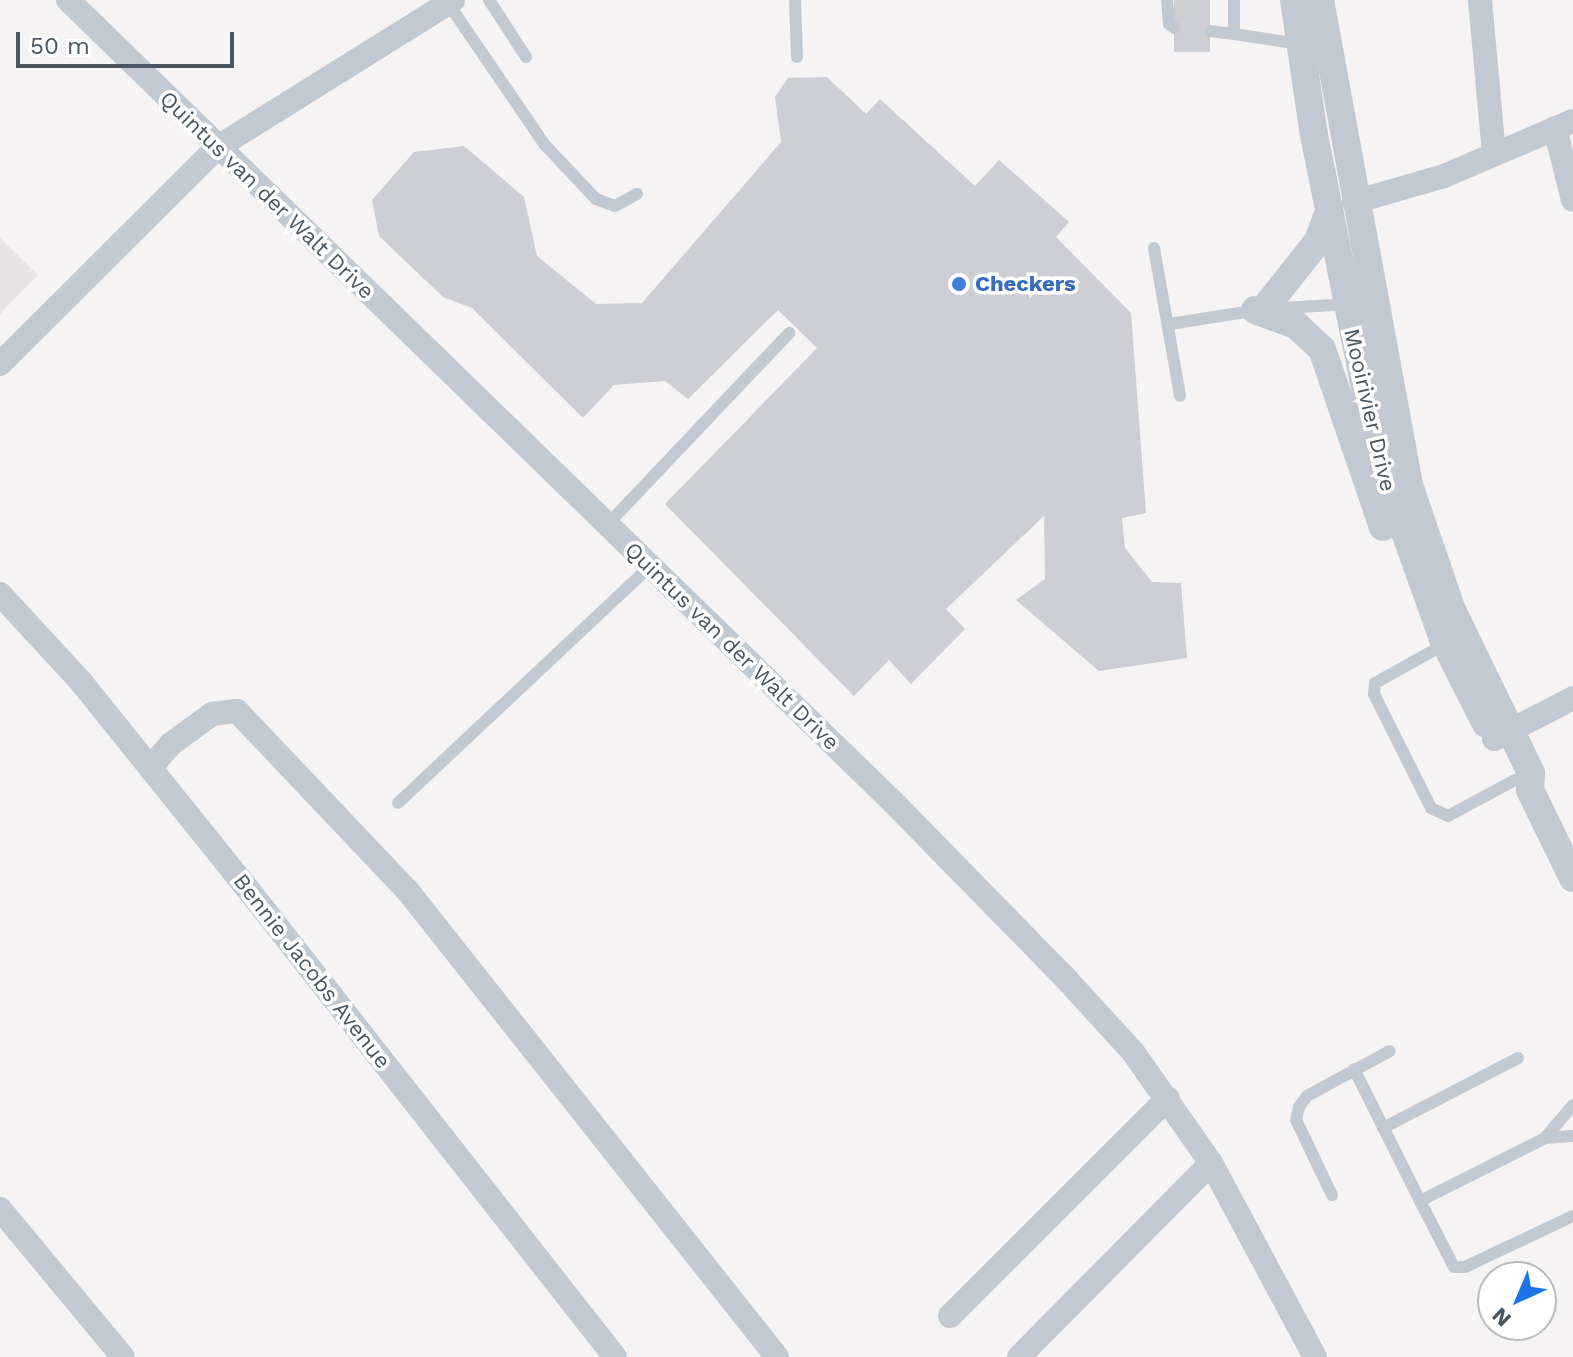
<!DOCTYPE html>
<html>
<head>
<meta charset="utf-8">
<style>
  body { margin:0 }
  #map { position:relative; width:1573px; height:1357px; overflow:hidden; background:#f5f3f3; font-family:"Work Sans",sans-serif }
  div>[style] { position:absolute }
  .education>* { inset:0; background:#e6e4e5 }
  .building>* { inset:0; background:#cdcfd5; transform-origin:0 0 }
  .service>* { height:12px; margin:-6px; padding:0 6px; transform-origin:6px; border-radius:6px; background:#c1cad2 }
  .minor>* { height:24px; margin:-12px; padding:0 12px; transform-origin:12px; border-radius:12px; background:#c1cad2 }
  .tertiary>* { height:28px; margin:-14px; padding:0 14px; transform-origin:14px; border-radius:14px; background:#c1cad2 }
  .dots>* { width:22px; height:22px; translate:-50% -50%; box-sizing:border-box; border:4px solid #fff; border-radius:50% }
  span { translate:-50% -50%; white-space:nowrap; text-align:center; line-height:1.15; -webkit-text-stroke:7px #fff; paint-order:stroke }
  .street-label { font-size:22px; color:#4a5661 }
  .shop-label { font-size:22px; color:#366cbe; font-weight:700 }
  .left { translate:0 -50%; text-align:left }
  .north { position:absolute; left:1477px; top:1261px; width:80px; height:80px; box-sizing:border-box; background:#fff; border:2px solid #b7bbc0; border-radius:50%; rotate:224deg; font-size:22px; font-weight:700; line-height:32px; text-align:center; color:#4a5661 }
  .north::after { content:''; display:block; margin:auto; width:28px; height:36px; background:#1a73e8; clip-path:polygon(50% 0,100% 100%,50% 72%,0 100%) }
  .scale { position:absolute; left:16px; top:32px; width:218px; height:36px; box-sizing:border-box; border:4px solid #4a5661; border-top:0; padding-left:10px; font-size:24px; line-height:28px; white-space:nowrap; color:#4a5661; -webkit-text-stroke:6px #fff; paint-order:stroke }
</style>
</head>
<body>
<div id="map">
  <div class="education">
    <div style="clip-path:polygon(0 238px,38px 275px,0 314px)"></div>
  </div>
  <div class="building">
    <div style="left:1174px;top:0;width:36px;height:52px"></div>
    <div style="clip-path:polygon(827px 77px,866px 114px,880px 99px,975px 186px,999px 160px,1069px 222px,1056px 237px,1131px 313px,1146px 513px,1122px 518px,1125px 548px,1152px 582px,1181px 583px,1187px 658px,1099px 671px,1016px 600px,1045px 579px,1044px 516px,946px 609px,965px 629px,911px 684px,889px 660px,854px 696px,665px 504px,817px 348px,778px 310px,688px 399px,665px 381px,614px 385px,583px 418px,472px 308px,443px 297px,379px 236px,372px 200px,414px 152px,464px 146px,524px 197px,537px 256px,596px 304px,642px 303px,781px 142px,775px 97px,788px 78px)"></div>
  </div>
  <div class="service">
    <div style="left:489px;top:0;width:68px;rotate:57deg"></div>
    <div style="left:795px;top:0;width:57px;rotate:88deg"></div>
    <div style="left:1167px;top:0;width:24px;rotate:85deg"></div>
    <div style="left:1169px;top:24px;width:7px;rotate:34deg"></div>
    <div style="left:1234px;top:0;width:34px;rotate:90deg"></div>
    <div style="left:1234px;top:34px;width:67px;rotate:8.6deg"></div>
    <div style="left:448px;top:3px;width:172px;rotate:55.7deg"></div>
    <div style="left:545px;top:145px;width:74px;rotate:46.6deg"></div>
    <div style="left:596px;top:199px;width:20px;rotate:20deg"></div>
    <div style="left:615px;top:206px;width:25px;rotate:-29deg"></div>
    <div style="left:1210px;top:31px;width:24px;rotate:7deg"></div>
    <div style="left:1154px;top:248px;width:150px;rotate:80deg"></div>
    <div style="left:1170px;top:324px;width:95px;rotate:-9.1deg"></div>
    <div style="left:1264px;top:309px;width:86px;rotate:-3.3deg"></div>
    <div style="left:607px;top:525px;width:265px;rotate:-46.5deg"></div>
    <div style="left:1445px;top:644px;width:80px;rotate:150.9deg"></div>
    <div style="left:1375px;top:683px;width:11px;rotate:95deg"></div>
    <div style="left:1374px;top:694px;width:127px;rotate:63.4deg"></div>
    <div style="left:1431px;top:808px;width:19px;rotate:25deg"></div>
    <div style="left:1448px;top:816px;width:76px;rotate:-28.2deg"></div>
    <div style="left:398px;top:803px;width:346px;rotate:-43.2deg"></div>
    <div style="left:1354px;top:1069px;width:148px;rotate:63.4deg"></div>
    <div style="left:1420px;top:1201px;width:140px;rotate:-26.7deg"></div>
    <div style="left:1545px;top:1138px;width:28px;rotate:-4deg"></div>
    <div style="left:1383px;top:1128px;width:152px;rotate:-27.4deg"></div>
    <div style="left:1545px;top:1138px;width:43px;rotate:-49.7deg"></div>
    <div style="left:1332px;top:1195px;width:83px;rotate:-115.6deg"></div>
    <div style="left:1296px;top:1120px;width:13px;rotate:-77deg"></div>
    <div style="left:1299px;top:1107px;width:14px;rotate:-54deg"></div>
    <div style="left:1307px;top:1096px;width:94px;rotate:-28.5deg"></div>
    <div style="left:1420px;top:1201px;width:74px;rotate:62.7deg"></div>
    <div style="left:1454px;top:1267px;width:11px"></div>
    <div style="left:1465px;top:1267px;width:119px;rotate:-25.3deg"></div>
  </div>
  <div class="minor">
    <div style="left:68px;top:0;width:1151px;rotate:44.19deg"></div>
    <div style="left:893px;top:802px;width:250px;rotate:45.6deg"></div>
    <div style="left:1068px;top:981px;width:96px;rotate:47.5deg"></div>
    <div style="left:1133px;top:1052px;width:136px;rotate:54.9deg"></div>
    <div style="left:1211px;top:1163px;width:220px;rotate:61.8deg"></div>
    <div style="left:1480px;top:0;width:155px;rotate:84.8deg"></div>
    <div style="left:1555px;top:128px;width:74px;rotate:76deg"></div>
    <div style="left:1354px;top:202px;width:94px;rotate:-16.1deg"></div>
    <div style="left:1444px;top:176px;width:140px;rotate:-23.1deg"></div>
    <div style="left:0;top:364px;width:308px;rotate:-44.9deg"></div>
    <div style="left:218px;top:147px;width:277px;rotate:-32deg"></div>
    <div style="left:0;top:594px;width:121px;rotate:47.3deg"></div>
    <div style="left:82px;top:683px;width:268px;rotate:51.2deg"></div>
    <div style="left:250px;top:892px;width:591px;rotate:51.87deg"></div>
    <div style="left:1494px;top:739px;width:89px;rotate:-27.4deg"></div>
    <div style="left:150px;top:768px;width:32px;rotate:-49deg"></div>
    <div style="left:171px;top:744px;width:51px;rotate:-36.2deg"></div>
    <div style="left:212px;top:714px;width:25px;rotate:-7deg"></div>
    <div style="left:237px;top:711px;width:247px;rotate:46.5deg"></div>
    <div style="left:407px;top:890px;width:596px;rotate:51.61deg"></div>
    <div style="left:0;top:1209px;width:192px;rotate:50.3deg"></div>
    <div style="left:950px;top:1316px;width:308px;rotate:-45deg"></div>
    <div style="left:1019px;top:1357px;width:273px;rotate:-45.3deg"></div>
  </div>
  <div class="tertiary">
    <div style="left:1294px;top:0;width:136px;rotate:81.6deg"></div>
    <div style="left:1314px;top:135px;width:334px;rotate:78.6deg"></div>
    <div style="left:1380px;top:462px;width:188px;rotate:70.4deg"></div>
    <div style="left:1443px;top:639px;width:95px;rotate:63.2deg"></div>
    <div style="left:1320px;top:0;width:493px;rotate:79.6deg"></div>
    <div style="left:1409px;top:485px;width:130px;rotate:71.1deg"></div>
    <div style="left:1451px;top:608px;width:183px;rotate:64.1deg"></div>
    <div style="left:1531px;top:773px;width:17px;rotate:93deg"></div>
    <div style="left:1530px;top:790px;width:98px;rotate:64deg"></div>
    <div style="left:1264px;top:309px;width:87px;rotate:-51.5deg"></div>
    <div style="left:1318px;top:241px;width:32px;rotate:-70deg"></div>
    <div style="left:1255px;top:310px;width:44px;rotate:20.1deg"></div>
    <div style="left:1296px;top:325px;width:35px;rotate:43deg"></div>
    <div style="left:1322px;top:349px;width:188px;rotate:71.1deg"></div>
  </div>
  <div class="dots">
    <div style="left:959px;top:284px;background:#3f7fe0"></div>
  </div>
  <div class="street-label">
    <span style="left:267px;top:195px;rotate:44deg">Quintus van der Walt Drive</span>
    <span style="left:1370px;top:410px;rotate:77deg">Mooirivier Drive</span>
    <span style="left:732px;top:646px;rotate:44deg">Quintus van der Walt Drive</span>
    <span style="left:312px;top:971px;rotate:52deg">Bennie Jacobs Avenue</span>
  </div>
  <div class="shop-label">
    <span class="left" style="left:975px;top:284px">Checkers</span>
  </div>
  <div class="north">N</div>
  <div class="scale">50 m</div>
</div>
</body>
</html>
